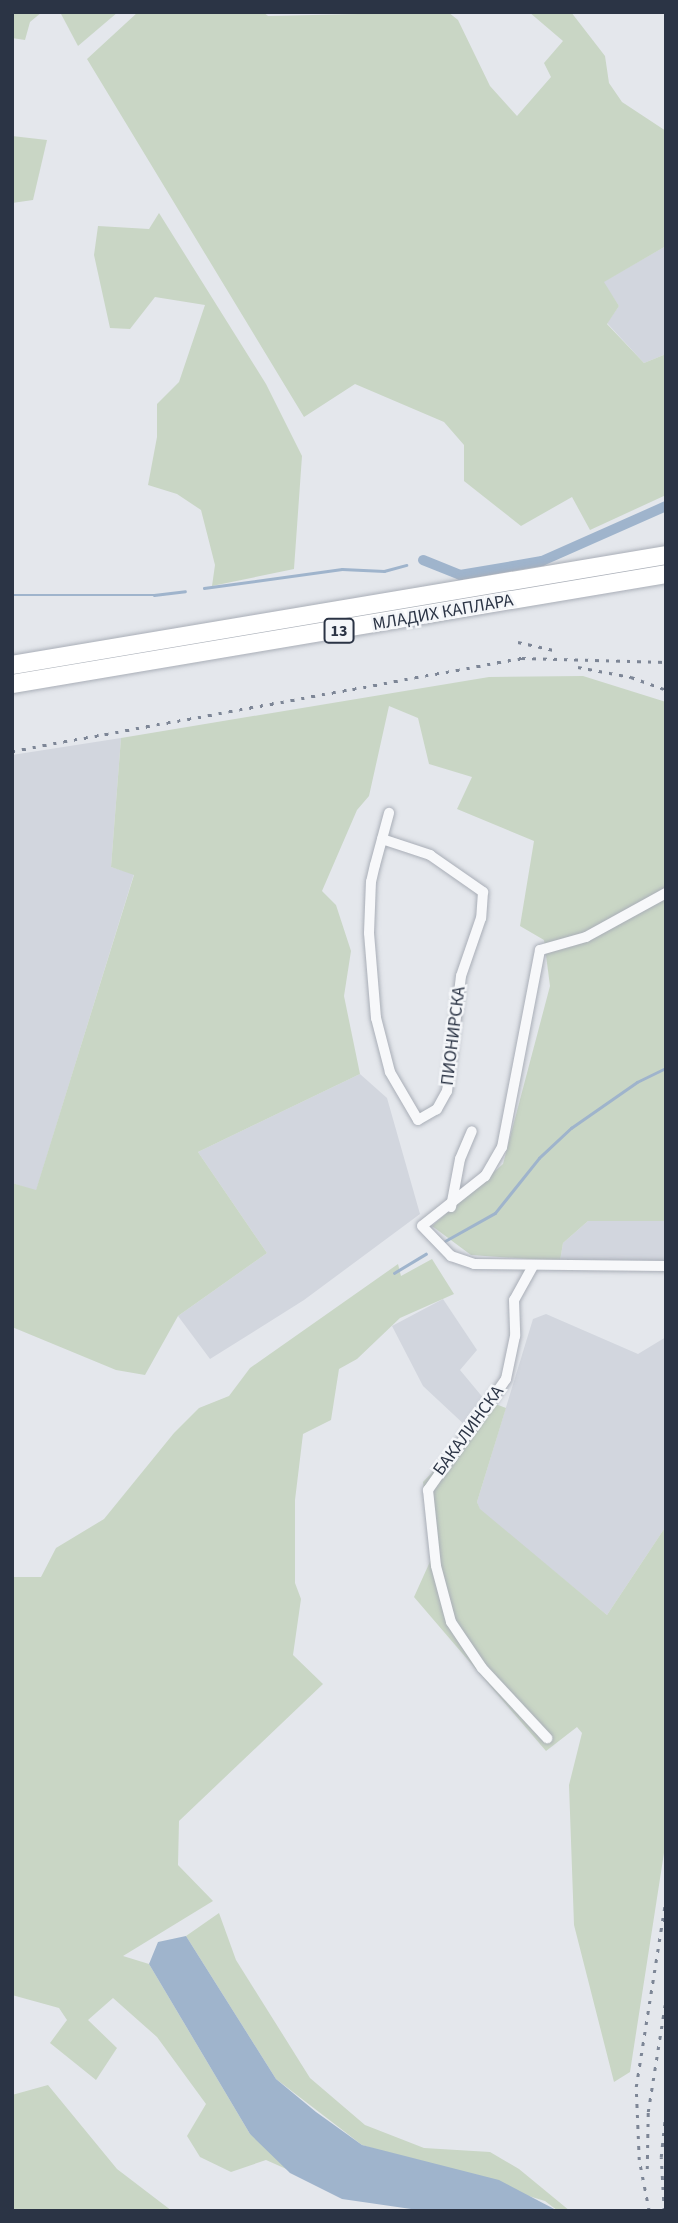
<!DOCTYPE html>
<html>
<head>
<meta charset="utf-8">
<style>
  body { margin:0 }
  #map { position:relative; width:678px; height:2223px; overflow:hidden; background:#e4e7ec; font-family:"Source Sans 3",sans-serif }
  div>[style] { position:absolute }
  .built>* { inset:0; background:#d2d6de }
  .green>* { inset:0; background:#c9d6c5 }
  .water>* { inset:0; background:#9fb4cc }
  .stream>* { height:2.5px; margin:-1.25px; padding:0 1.25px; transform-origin:1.25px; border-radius:1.25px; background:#9fb4cc }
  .canal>* { height:10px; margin:-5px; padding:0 5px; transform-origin:5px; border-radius:5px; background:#9fb4cc }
  .roads { filter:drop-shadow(0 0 2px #a9aeb7) drop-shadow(0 0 2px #a9aeb7) }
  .minor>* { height:10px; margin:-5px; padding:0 5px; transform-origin:5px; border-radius:5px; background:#f7f8fa }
  .trunk>* { height:18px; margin:-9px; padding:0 9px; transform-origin:9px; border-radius:9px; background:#fff }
  .rail>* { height:2.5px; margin-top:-1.25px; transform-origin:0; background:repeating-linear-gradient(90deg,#7d8696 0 3.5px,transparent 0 10.5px) }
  span { translate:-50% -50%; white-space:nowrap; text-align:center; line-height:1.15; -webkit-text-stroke:5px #f4f6f9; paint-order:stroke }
  .shield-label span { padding:2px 5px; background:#f4f6f9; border:2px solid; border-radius:5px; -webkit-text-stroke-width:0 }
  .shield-label { font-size:16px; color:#2b3445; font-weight:700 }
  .street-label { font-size:18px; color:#2b3445 }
  .frame { position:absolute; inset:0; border:14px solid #2b3445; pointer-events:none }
</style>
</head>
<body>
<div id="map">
  <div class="built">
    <div style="clip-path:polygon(666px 246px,666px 354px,644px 363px,607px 323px,619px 306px,603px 282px)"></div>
    <div style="clip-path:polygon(121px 738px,111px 867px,134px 874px,36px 1191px,12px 1183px,12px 755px)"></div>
    <div style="clip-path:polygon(360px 1074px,387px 1098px,420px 1214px,304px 1300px,210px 1359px,178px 1316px,267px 1253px,198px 1152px)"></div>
    <div style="clip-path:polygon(588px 1221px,666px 1221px,666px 1261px,560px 1261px,563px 1243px)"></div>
    <div style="clip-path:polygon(443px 1299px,477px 1350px,460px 1370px,485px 1400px,468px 1428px,423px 1386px,392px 1326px)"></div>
    <div style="clip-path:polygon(546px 1314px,638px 1354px,666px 1337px,666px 1526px,607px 1615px,480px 1510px,477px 1502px,533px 1319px)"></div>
  </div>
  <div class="green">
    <div style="clip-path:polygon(12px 12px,42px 12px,30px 22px,25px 40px,12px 38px)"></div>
    <div style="clip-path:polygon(60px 12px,118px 12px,78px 46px)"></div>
    <div style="clip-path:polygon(138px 12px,263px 12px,268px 16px,448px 12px,458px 20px,490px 86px,517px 116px,551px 77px,544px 63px,563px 41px,529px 12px,571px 12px,605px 56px,609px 83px,622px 102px,666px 131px,666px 246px,604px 282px,619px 306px,607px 324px,644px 363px,666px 354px,666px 495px,590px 530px,572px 497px,521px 526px,464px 481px,464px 445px,444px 422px,355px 384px,304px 417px,87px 59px)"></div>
    <div style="clip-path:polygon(12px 136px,47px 140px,33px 200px,12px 203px)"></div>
    <div style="clip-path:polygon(159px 213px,266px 384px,302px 456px,294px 569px,212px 586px,215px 565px,201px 510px,177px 494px,148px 485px,157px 437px,157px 404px,179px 382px,205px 305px,155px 297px,130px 329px,110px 328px,94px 255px,98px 226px,149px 229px)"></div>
    <div style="clip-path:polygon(583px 676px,666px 702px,666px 1221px,588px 1221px,563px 1243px,560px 1261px,471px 1255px,432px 1226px,503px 1164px,550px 986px,544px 940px,520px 926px,534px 841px,457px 809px,472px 777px,429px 764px,418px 718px,389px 706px,369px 796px,357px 810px,322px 891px,336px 905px,351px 951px,344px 996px,360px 1074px,198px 1152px,267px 1253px,178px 1316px,145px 1375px,116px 1370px,12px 1327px,12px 1183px,36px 1190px,134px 875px,111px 867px,121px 738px,489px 677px)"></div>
    <div style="clip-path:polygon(432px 1259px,454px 1294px,400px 1318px,357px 1359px,339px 1369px,331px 1420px,303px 1434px,295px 1500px,295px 1583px,301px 1599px,293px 1655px,323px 1684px,179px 1821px,178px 1865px,213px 1901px,123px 1956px,149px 1964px,250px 2134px,318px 2183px,266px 2160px,231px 2172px,200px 2157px,187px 2136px,206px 2104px,157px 2037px,113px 1998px,88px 2020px,117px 2048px,96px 2080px,50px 2043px,67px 2020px,59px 2008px,12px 1995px,12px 1577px,41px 1577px,56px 1548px,104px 1519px,174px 1433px,199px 1408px,229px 1396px,250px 1368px,398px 1264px,401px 1276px)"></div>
    <div style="clip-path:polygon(485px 1400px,506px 1408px,477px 1502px,480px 1509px,607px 1615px,666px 1526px,666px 1840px,630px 2072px,614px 2082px,574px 1925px,569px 1785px,582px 1733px,577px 1727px,546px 1751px,414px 1597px,433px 1555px,423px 1482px,451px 1453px)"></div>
    <div style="clip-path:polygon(219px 1913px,236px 1960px,310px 2078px,365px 2125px,424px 2148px,490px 2152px,519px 2169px,570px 2211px,558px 2211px,545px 2201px,362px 2145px,276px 2079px,186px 1936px)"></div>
    <div style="clip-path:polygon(48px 2085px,117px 2169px,172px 2211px,12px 2211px,12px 2095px)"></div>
  </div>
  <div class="water">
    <div style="clip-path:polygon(186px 1936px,276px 2079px,316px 2112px,362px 2145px,499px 2180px,558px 2211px,425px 2211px,342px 2199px,290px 2173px,250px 2134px,149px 1964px,158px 1942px)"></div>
  </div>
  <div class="stream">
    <div style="left:204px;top:588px;width:139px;rotate:-7.8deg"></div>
    <div style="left:342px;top:569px;width:42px;rotate:2.7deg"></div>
    <div style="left:384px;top:571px;width:23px;rotate:-15deg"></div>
    <div style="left:12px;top:595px;width:142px"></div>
    <div style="left:154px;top:595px;width:31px;rotate:-7deg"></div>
    <div style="left:445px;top:1241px;width:57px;rotate:-29.2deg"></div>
    <div style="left:495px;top:1213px;width:70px;rotate:-51.3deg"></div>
    <div style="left:539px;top:1158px;width:44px;rotate:-43.2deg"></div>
    <div style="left:571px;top:1128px;width:80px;rotate:-34.9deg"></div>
    <div style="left:637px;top:1082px;width:32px;rotate:-26deg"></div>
    <div style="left:394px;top:1273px;width:37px;rotate:-31deg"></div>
  </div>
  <div class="canal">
    <div style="left:423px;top:560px;width:40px;rotate:22deg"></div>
    <div style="left:460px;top:575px;width:83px;rotate:-9.7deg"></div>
    <div style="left:542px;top:561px;width:136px;rotate:-23.9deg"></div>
  </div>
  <div class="roads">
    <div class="minor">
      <div style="left:382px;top:839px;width:51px;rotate:18.4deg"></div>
      <div style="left:430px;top:855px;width:65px;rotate:34.9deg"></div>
      <div style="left:483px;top:892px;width:26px;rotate:94deg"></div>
      <div style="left:481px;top:918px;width:61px;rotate:109deg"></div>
      <div style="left:461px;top:976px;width:116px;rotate:96.9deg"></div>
      <div style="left:447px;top:1091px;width:21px;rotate:119deg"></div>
      <div style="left:437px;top:1109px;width:22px;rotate:150deg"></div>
      <div style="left:418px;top:1120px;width:56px;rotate:-120.3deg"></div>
      <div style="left:390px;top:1072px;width:56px;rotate:-104.5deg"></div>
      <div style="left:376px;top:1018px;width:85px;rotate:-94.7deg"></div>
      <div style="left:369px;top:933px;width:51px;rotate:-87.8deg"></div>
      <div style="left:371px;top:882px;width:17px;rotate:-77deg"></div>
      <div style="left:375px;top:865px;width:54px;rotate:-74.9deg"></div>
      <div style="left:666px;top:893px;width:91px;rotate:151.2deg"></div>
      <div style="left:586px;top:937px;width:48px;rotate:164.2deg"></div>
      <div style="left:540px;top:950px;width:201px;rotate:100.9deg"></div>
      <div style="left:502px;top:1147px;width:34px;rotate:120deg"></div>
      <div style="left:485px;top:1176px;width:80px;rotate:141.6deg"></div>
      <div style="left:422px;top:1226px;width:42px;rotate:46deg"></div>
      <div style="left:451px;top:1256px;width:24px;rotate:19deg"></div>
      <div style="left:474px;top:1264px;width:192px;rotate:0.6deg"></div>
      <div style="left:451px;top:1207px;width:49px;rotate:-79.4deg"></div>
      <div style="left:460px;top:1159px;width:30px;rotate:-67deg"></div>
      <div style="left:533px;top:1266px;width:39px;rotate:119deg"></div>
      <div style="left:514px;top:1300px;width:36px;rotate:88deg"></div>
      <div style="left:515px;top:1336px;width:44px;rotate:101.8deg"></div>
      <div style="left:506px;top:1379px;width:136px;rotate:125.1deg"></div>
      <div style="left:428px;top:1490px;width:76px;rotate:84deg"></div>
      <div style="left:436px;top:1566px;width:58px;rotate:75deg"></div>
      <div style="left:451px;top:1622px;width:55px;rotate:56deg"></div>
      <div style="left:482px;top:1668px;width:96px;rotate:47.1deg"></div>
    </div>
    <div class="trunk">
      <div style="left:12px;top:665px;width:663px;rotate:-9.55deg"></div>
      <div style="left:12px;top:684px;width:663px;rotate:-9.55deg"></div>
    </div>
  </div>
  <div class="rail">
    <div style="left:518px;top:642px;width:41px;rotate:12.7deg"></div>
    <div style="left:578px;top:667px;width:54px;rotate:10.7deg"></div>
    <div style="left:631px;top:677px;width:37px;rotate:20deg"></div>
    <div style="left:12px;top:751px;width:518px;rotate:-10.33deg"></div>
    <div style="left:522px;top:658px;width:144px;rotate:1.6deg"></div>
    <div style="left:647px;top:2169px;width:57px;rotate:-89deg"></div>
    <div style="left:648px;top:2112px;width:115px;rotate:-81deg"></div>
    <div style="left:649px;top:2211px;width:52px;rotate:-101.1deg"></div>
    <div style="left:639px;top:2160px;width:73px;rotate:-92.4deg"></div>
    <div style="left:636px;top:2087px;width:191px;rotate:-81deg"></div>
    <div style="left:664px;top:2211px;width:54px;rotate:-93.2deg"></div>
    <div style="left:661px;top:2157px;width:48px;rotate:-84.1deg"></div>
  </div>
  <div class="shield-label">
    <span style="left:339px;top:631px">13</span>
  </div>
  <div class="street-label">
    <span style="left:443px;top:613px;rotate:-10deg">МЛАДИХ КАПЛАРА</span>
    <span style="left:454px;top:1036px;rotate:-83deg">ПИОНИРСКА</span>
    <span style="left:469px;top:1431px;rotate:-54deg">БАКАЛИНСКА</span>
  </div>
  <div class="frame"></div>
</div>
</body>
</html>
